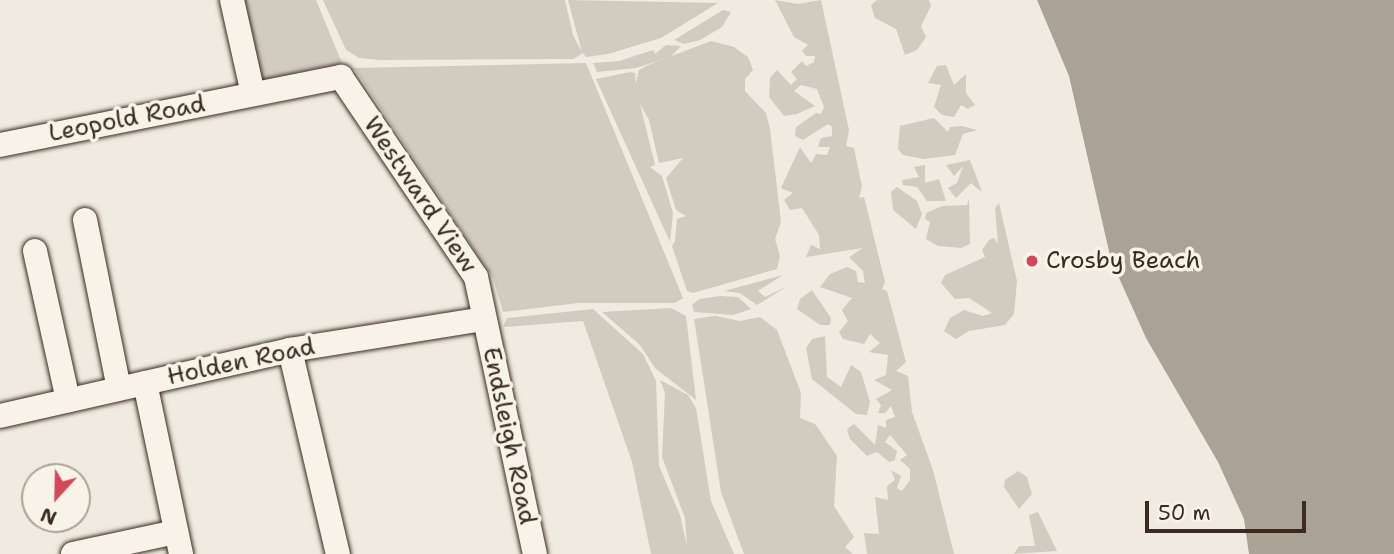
<!DOCTYPE html>
<html>
<head>
<meta charset="utf-8">
<style>
  body { margin:0 }
  #map { position:relative; width:1394px; height:554px; overflow:hidden; background:#efebe0; font-family:"Shantell Sans",sans-serif }
  div>[style] { position:absolute }
  .green>* { inset:0; background:#d1cbc0 }
  .water>* { inset:0; background:#aaa296 }
  .roads { filter:drop-shadow(0 0 2px #3b2a1e) drop-shadow(0 0 2px #3b2a1e) }
  .minor>* { height:24px; margin:-12px; padding:0 12px; transform-origin:12px; border-radius:12px; background:#f7f3e8 }
  .dots>* { width:19px; height:19px; translate:-50% -50%; box-sizing:border-box; border:4px solid #f7f3e8; border-radius:50% }
  span { translate:-50% -50%; white-space:nowrap; text-align:center; line-height:1.15; -webkit-text-stroke:7px #f7f3e8; paint-order:stroke }
  .street-label { font-size:24px; color:#3b2a1e }
  .poi-label { font-size:24px; color:#3b2a1e }
  .left { translate:0 -50%; text-align:left }
  .north { position:absolute; left:21px; top:463px; width:70px; height:70px; box-sizing:border-box; background:#f7f3e8; border:2px solid #aca397; border-radius:50%; rotate:202deg; font-size:19px; font-weight:700; line-height:28px; text-align:center; color:#3b2a1e }
  .north::after { content:''; display:block; margin:auto; width:24px; height:32px; background:#d1495b; clip-path:polygon(50% 0,100% 100%,50% 72%,0 100%) }
  .scale { position:absolute; left:1145px; top:501px; width:161px; height:32px; box-sizing:border-box; border:4px solid #3b2a1e; border-top:0; padding-left:9px; font-size:21px; line-height:24px; white-space:nowrap; color:#3b2a1e; -webkit-text-stroke:5px #f7f3e8; paint-order:stroke }
</style>
</head>
<body>
<div id="map">
  <div class="green">
    <div style="clip-path:polygon(239px 0,316px 0,342px 63px,257px 81px)"></div>
    <div style="clip-path:polygon(323px 0,565px 0,573px 35px,582px 52px,568px 0,718px 3px,661px 38px,608px 54px,586px 57px,583px 53px,573px 59px,379px 60px,359px 58px,346px 50px)"></div>
    <div style="clip-path:polygon(775px 0,798px 4px,821px 0,849px 130px,846px 146px,854px 148px,862px 186px,859px 198px,864px 197px,885px 282px,882px 289px,887px 291px,906px 362px,896px 371px,908px 376px,912px 412px,933px 470px,954px 554px,867px 554px,864px 533px,879px 534px,875px 497px,888px 500px,887px 486px,895px 480px,891px 470px,901px 476px,897px 488px,902px 491px,910px 480px,910px 469px,900px 460px,907px 455px,890px 435px,885px 442px,897px 451px,895px 460px,889px 462px,877px 452px,867px 456px,850px 439px,847px 429px,854px 424px,875px 445px,878px 425px,886px 428px,886px 420px,895px 417px,891px 406px,885px 413px,878px 413px,881px 405px,876px 399px,892px 390px,874px 380px,886px 375px,888px 355px,869px 352px,880px 343px,870px 334px,864px 344px,843px 339px,839px 332px,848px 321px,842px 310px,852px 298px,820px 287px,830px 274px,847px 267px,856px 271px,858px 282px,865px 283px,863px 271px,849px 257px,863px 248px,806px 257px,811px 245px,820px 249px,819px 235px,802px 208px,790px 210px,784px 200px,793px 193px,781px 188px,800px 147px,811px 163px,816px 154px,827px 155px,830px 147px,818px 147px,821px 138px,832px 136px,832px 127px,828px 124px,803px 140px,795px 136px,796px 127px,816px 113px,821px 114px,824px 107px,817px 89px,801px 85px,794px 91px,815px 106px,797px 114px,784px 116px,769px 97px,770px 78px,777px 70px,791px 85px,797px 79px,791px 72px,802px 61px,806px 66px,814px 62px,815px 56px,806px 56px,802px 51px,808px 45px,794px 37px)"></div>
    <div style="clip-path:polygon(877px 0,929px 0,931px 6px,921px 26px,926px 37px,917px 50px,905px 55px,896px 29px,875px 18px,871px 5px)"></div>
    <div style="clip-path:polygon(723px 10px,731px 12px,722px 27px,700px 40px,684px 44px,674px 40px)"></div>
    <div style="clip-path:polygon(711px 41px,734px 47px,748px 57px,753px 70px,745px 79px,745px 91px,766px 113px,770px 129px,781px 222px,775px 239px,780px 256px,777px 269px,693px 293px,687px 291px,672px 246px,675px 241px,677px 219px,686px 216px,676px 210px,666px 178px,683px 158px,659px 163px,649px 120px,640px 104px,655px 165px,650px 167px,662px 176px,673px 213px,670px 242px,596px 79px,630px 72px,635px 73px,636px 84px,639px 70px,648px 65px)"></div>
    <div style="clip-path:polygon(666px 45px,681px 46px,670px 57px,636px 68px,597px 72px,593px 63px,619px 61px,653px 50px,655px 54px)"></div>
    <div style="clip-path:polygon(586px 63px,683px 298px,675px 303px,578px 303px,503px 312px,493px 278px,354px 68px)"></div>
    <div style="clip-path:polygon(946px 65px,954px 85px,966px 74px,966px 93px,975px 105px,968px 109px,961px 105px,954px 117px,942px 115px,934px 107px,941px 85px,928px 83px,937px 66px)"></div>
    <div style="clip-path:polygon(934px 118px,948px 132px,950px 127px,962px 126px,977px 130px,963px 134px,955px 155px,924px 159px,903px 155px,898px 149px,900px 126px)"></div>
    <div style="clip-path:polygon(970px 160px,982px 192px,971px 183px,956px 198px,948px 188px,957px 183px,963px 166px,954px 176px,946px 165px)"></div>
    <div style="clip-path:polygon(925px 165px,925px 183px,939px 179px,946px 201px,927px 201px,917px 187px,903px 185px,902px 180px,919px 177px,914px 167px)"></div>
    <div style="clip-path:polygon(897px 187px,917px 201px,922px 214px,916px 229px,893px 210px,891px 192px)"></div>
    <div style="clip-path:polygon(969px 199px,970px 244px,961px 248px,938px 246px,926px 239px,930px 222px,925px 219px,926px 213px,942px 206px,967px 205px)"></div>
    <div style="clip-path:polygon(999px 203px,1017px 281px,1014px 314px,1005px 325px,969px 331px,956px 339px,944px 331px,950px 318px,964px 310px,983px 316px,992px 313px,969px 298px,955px 299px,941px 283px,945px 275px,985px 257px,982px 250px,989px 240px,994px 238px,998px 244px,995px 208px)"></div>
    <div style="clip-path:polygon(783px 275px,758px 291px,765px 297px,786px 287px,757px 305px,740px 293px,724px 291px)"></div>
    <div style="clip-path:polygon(812px 290px,831px 318px,830px 325px,820px 325px,797px 309px,800px 299px)"></div>
    <div style="clip-path:polygon(720px 296px,738px 297px,751px 309px,733px 315px,694px 312px,692px 305px,699px 299px)"></div>
    <div style="clip-path:polygon(671px 308px,686px 316px,696px 400px,655px 368px,640px 345px,602px 312px)"></div>
    <div style="clip-path:polygon(593px 309px,643px 354px,656px 381px,659px 466px,680px 515px,687px 546px,685px 518px,662px 457px,665px 393px,660px 380px,688px 395px,696px 408px,711px 501px,734px 554px,651px 554px,632px 462px,583px 321px,503px 327px,507px 318px)"></div>
    <div style="clip-path:polygon(715px 316px,740px 321px,760px 317px,777px 330px,801px 393px,800px 418px,815px 424px,837px 456px,834px 506px,854px 537px,845px 547px,853px 554px,744px 554px,721px 492px,694px 319px)"></div>
    <div style="clip-path:polygon(825px 336px,827px 377px,841px 387px,851px 365px,861px 372px,870px 402px,867px 415px,856px 414px,812px 379px,806px 348px,812px 339px)"></div>
    <div style="clip-path:polygon(1018px 471px,1027px 477px,1032px 494px,1019px 509px,1004px 487px,1005px 480px)"></div>
    <div style="clip-path:polygon(1038px 512px,1057px 551px,1014px 554px,1019px 546px,1035px 546px,1029px 515px)"></div>
  </div>
  <div class="water">
    <div style="clip-path:polygon(1037px 0,1394px 0,1394px 554px,1249px 554px,1244px 519px,1218px 462px,1146px 338px,1111px 260px,1069px 76px)"></div>
  </div>
  <div class="roads">
    <div class="minor">
      <div style="left:232px;top:0;width:96px;rotate:77.4deg"></div>
      <div style="left:0;top:145px;width:348px;rotate:-11.3deg"></div>
      <div style="left:341px;top:77px;width:241px;rotate:56deg"></div>
      <div style="left:476px;top:277px;width:283px;rotate:78deg"></div>
      <div style="left:85px;top:220px;width:172px;rotate:78.6deg"></div>
      <div style="left:35px;top:251px;width:153px;rotate:77.5deg"></div>
      <div style="left:290px;top:350px;width:210px;rotate:76.8deg"></div>
      <div style="left:145px;top:383px;width:175px;rotate:78.1deg"></div>
      <div style="left:0;top:416px;width:297px;rotate:-12.8deg"></div>
      <div style="left:290px;top:350px;width:195px;rotate:-9.1deg"></div>
      <div style="left:73px;top:554px;width:105px;rotate:-12.1deg"></div>
    </div>
  </div>
  <div class="dots">
    <div style="left:1032px;top:261px;background:#d1495b"></div>
  </div>
  <div class="street-label">
    <span style="left:127px;top:119px;rotate:-11deg">Leopold Road</span>
    <span style="left:420px;top:195px;rotate:56deg">Westward View</span>
    <span style="left:241px;top:362px;rotate:-12deg">Holden Road</span>
    <span style="left:509px;top:436px;rotate:78deg">Endsleigh Road</span>
  </div>
  <div class="poi-label">
    <span class="left" style="left:1046px;top:261px">Crosby Beach</span>
  </div>
  <div class="north">N</div>
  <div class="scale">50 m</div>
</div>
</body>
</html>
